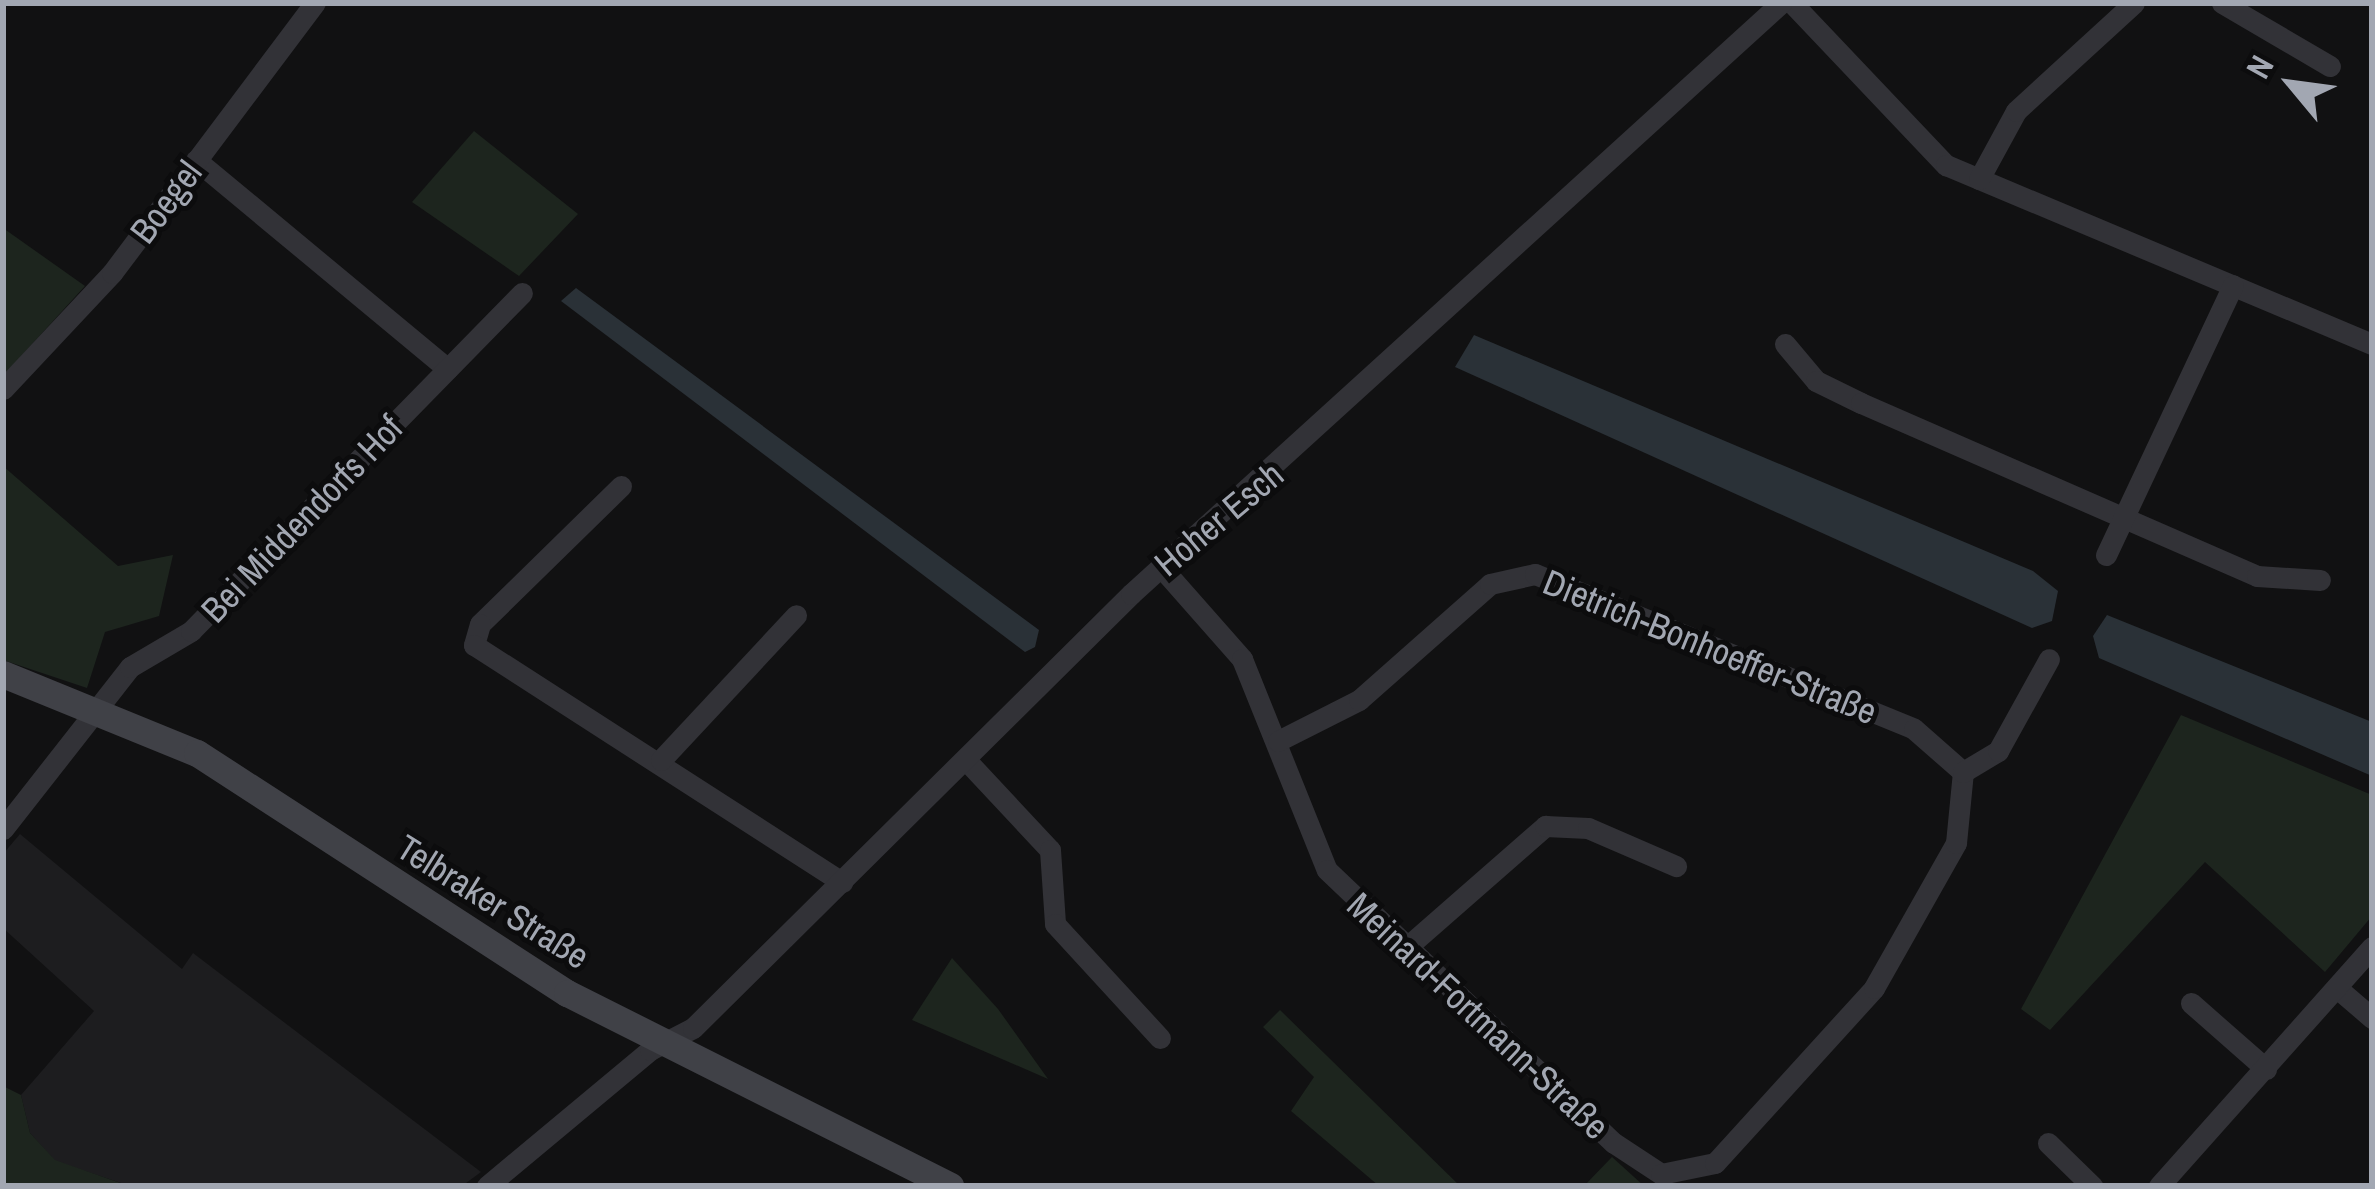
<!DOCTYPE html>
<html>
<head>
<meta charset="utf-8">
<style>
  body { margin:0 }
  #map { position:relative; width:2375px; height:1189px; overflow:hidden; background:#111112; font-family:"Archivo Narrow",sans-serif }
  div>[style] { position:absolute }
  .built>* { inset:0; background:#1d1d1f }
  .green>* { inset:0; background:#1d251e }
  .water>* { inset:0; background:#2a3137 }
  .street>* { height:21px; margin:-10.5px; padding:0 10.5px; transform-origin:10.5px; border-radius:10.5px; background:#323237 }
  .secondary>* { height:27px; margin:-13.5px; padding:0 13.5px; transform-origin:13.5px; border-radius:13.5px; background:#404147 }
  span { translate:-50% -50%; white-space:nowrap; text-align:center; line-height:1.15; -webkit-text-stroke:10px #0c0c0d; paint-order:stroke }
  .street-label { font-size:36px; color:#a2a7b2 }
  .frame { position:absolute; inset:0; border:6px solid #a2a7b2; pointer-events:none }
  .north { position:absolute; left:2231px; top:24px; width:120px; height:120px; -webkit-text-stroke:9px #0c0c0d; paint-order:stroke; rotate:299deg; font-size:33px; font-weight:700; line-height:48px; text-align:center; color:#a2a7b2 }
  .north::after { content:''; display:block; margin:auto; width:42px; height:54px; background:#a2a7b2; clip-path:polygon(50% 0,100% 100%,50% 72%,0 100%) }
</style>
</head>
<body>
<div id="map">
  <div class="built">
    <div style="clip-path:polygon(20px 834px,182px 969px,193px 953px,481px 1172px,462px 1186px,130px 1186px,55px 1161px,30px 1133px,21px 1095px,94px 1011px,3px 928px,3px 854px)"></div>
  </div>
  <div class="green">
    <div style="clip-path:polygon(474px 131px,578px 214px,519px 276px,412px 202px)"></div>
    <div style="clip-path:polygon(3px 228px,85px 286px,3px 376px)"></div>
    <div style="clip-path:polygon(3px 466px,118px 566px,173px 555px,159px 616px,105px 632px,87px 688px,3px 660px)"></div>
    <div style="clip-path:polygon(2181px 715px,2372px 795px,2372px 916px,2325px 972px,2205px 862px,2050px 1030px,2021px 1009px)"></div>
    <div style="clip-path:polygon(952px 958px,998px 1009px,1048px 1079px,912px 1020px)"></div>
    <div style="clip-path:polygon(1280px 1010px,1460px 1186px,1379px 1186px,1291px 1111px,1314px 1077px,1263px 1027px)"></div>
    <div style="clip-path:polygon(3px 1086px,21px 1095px,30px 1133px,55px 1160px,129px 1186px,3px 1186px)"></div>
    <div style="clip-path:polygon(1612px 1157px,1644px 1186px,1584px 1186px)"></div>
  </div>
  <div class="water">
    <div style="clip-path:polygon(576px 288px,1039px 630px,1035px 647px,1025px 652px,561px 301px)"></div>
    <div style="clip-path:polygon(1474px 335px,2033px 571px,2058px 591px,2052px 621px,2032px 628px,1455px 367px)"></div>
    <div style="clip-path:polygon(2107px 615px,2372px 722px,2372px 776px,2099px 658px,2093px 636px)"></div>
  </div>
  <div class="street">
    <div style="left:1792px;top:3px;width:224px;rotate:46.5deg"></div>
    <div style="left:1946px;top:165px;width:462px;rotate:22.8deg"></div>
    <div style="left:2222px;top:3px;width:125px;rotate:30.3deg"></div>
    <div style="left:196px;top:160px;width:327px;rotate:39.7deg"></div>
    <div style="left:1979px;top:179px;width:77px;rotate:-61.4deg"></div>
    <div style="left:2016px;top:111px;width:160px;rotate:-42.5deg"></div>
    <div style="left:1785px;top:344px;width:48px;rotate:50deg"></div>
    <div style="left:1816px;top:381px;width:50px;rotate:26.1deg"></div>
    <div style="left:1861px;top:403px;width:432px;rotate:23.6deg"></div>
    <div style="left:2257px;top:576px;width:63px;rotate:3.6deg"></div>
    <div style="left:3px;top:389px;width:159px;rotate:-46.8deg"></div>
    <div style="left:112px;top:273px;width:338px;rotate:-53.1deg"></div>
    <div style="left:621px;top:486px;width:197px;rotate:135.6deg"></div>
    <div style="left:480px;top:624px;width:22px;rotate:106deg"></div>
    <div style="left:474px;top:645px;width:438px;rotate:32.8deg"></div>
    <div style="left:2106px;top:555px;width:298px;rotate:-64.8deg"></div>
    <div style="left:1161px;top:567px;width:123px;rotate:48.6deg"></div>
    <div style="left:1242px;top:659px;width:227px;rotate:68.1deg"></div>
    <div style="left:1327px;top:870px;width:396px;rotate:43.6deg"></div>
    <div style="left:1614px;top:1143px;width:56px;rotate:33.4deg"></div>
    <div style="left:1661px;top:1174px;width:55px;rotate:-11.5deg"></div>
    <div style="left:1715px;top:1163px;width:236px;rotate:-47.7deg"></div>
    <div style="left:1874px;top:988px;width:167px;rotate:-60.5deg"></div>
    <div style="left:1956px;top:843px;width:71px;rotate:-84.4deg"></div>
    <div style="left:1278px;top:741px;width:91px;rotate:-26.8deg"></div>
    <div style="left:1359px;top:700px;width:175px;rotate:-41.5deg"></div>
    <div style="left:1490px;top:584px;width:46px;rotate:-12.5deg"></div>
    <div style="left:1535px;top:574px;width:409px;rotate:22.2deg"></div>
    <div style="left:1914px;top:729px;width:65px;rotate:41.3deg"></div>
    <div style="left:661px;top:760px;width:198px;rotate:-47deg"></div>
    <div style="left:966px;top:760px;width:123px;rotate:47deg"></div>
    <div style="left:1050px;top:850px;width:74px;rotate:86.1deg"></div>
    <div style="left:1055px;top:924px;width:155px;rotate:47.4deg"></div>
    <div style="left:1963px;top:772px;width:41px;rotate:-31deg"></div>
    <div style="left:1998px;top:751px;width:105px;rotate:-61deg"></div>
    <div style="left:3px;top:829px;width:206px;rotate:-51.9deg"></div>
    <div style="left:130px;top:667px;width:71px;rotate:-30.5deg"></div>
    <div style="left:191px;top:631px;width:473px;rotate:-45.6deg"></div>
    <div style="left:1407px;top:947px;width:184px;rotate:-41.2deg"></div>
    <div style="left:1545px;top:826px;width:43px;rotate:2.7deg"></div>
    <div style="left:1588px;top:828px;width:96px;rotate:23.4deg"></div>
    <div style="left:2337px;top:988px;width:46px;rotate:40.6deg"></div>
    <div style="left:2191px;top:1003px;width:100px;rotate:41.3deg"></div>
    <div style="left:2048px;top:1143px;width:62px;rotate:44.3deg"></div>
    <div style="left:487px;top:1186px;width:212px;rotate:-39.8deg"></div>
    <div style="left:650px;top:1050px;width:48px;rotate:-27.1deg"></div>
    <div style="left:693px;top:1028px;width:617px;rotate:-44.74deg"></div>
    <div style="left:1131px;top:594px;width:879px;rotate:-42.28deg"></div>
    <div style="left:2159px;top:1186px;width:320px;rotate:-48.3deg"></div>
  </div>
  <div class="secondary">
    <div style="left:3px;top:674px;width:209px;rotate:22.2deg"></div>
    <div style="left:197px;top:753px;width:441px;rotate:33deg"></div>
    <div style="left:567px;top:993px;width:429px;rotate:26.7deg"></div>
  </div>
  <div class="street-label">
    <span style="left:166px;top:202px;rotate:-53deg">Boegel</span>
    <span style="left:302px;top:519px;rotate:-46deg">Bei Middendorfs Hof</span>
    <span style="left:1219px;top:519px;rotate:-40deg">Hoher Esch</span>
    <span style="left:1710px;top:647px;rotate:22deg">Dietrich-Bonhoeffer-Straße</span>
    <span style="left:493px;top:902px;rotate:32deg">Telbraker Straße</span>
    <span style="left:1478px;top:1016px;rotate:43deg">Meinard-Fortmann-Straße</span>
  </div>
  <div class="frame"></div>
  <div class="north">N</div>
</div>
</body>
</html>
